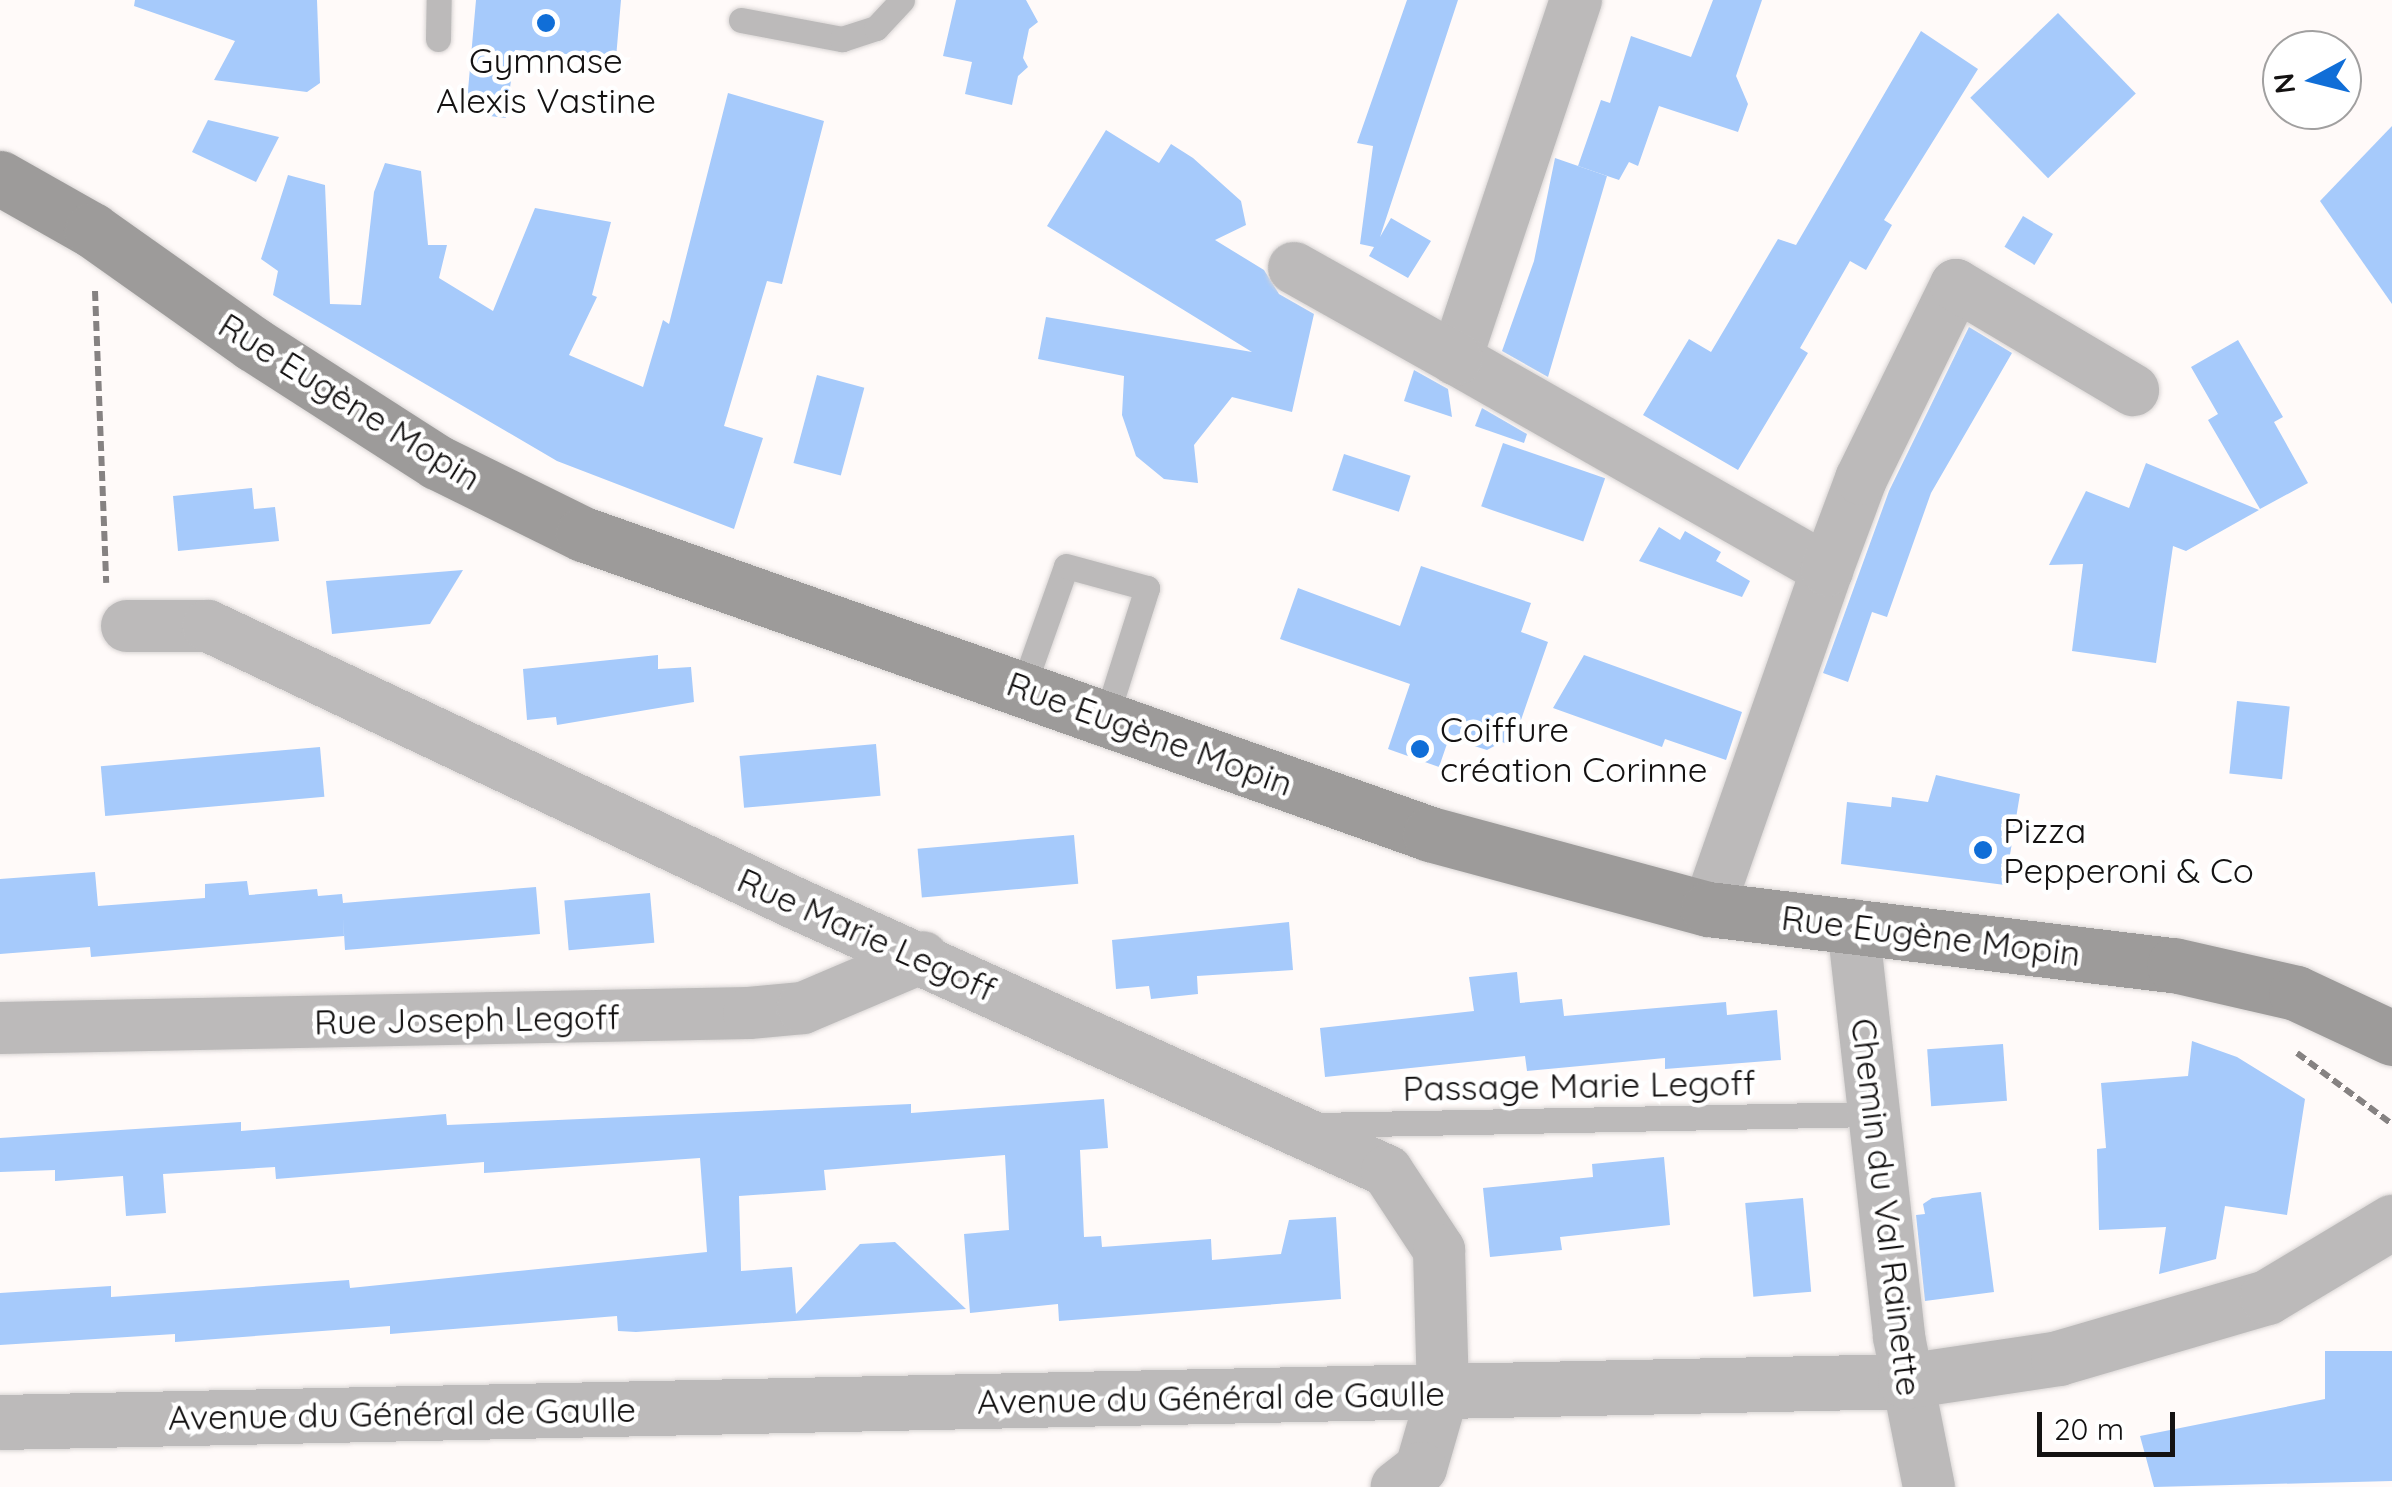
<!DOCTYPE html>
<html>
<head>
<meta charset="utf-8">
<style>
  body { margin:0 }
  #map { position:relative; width:2392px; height:1487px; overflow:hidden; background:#fffaf9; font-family:Quicksand,sans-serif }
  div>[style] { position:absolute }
  .building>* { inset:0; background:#a6cafb; transform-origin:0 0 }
  .path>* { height:6px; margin-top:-3px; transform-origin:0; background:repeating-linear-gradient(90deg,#868282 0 10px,transparent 0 15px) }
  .roads { filter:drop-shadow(0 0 2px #d9d5d4) drop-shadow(0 0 2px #d9d5d4) }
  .service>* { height:25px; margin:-12.5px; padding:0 12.5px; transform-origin:12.5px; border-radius:12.5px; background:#bcbaba }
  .minor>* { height:52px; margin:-26px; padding:0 26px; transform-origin:26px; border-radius:26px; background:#bcbaba }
  .tertiary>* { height:55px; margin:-27.5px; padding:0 27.5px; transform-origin:27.5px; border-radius:27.5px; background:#bcbaba }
  .secondary>* { height:55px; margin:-27.5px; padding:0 27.5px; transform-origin:27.5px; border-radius:27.5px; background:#9d9b9a }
  .dots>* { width:28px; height:28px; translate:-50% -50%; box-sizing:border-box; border:5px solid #fff; border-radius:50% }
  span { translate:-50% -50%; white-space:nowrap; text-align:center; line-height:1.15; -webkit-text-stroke:9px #fff; paint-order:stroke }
  .poi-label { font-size:35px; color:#141212 }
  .left { translate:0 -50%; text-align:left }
  .street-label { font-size:35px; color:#141212 }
  .north { position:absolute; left:2262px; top:30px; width:100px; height:100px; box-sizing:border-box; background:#fff; border:2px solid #a1a0a0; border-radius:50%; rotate:263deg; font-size:28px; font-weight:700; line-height:40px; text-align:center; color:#141212 }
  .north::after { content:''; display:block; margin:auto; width:35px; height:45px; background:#106ed7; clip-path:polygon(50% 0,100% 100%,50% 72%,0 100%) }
  .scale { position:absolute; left:2037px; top:1412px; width:138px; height:45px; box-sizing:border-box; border:5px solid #141212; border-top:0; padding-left:12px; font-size:30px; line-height:35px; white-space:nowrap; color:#141212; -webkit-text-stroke:8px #fff; paint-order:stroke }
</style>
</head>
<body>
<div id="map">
  <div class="building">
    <div style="clip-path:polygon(135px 0,317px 0,320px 83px,307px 92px,214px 80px,235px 41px,134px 6px)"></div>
    <div style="clip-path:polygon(476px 0,621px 0,616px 58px,515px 50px,506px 118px,466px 113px)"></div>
    <div style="clip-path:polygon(956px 0,1026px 0,1038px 22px,1029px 29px,1023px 58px,1028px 67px,1018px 76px,1012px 105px,965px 94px,972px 62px,943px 56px)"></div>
    <div style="clip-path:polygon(1407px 0,1458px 0,1380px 237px,1391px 218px,1431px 241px,1408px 278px,1369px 256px,1374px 247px,1360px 244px,1373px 146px,1357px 143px)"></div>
    <div style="clip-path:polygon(1713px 0,1762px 0,1736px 76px,1748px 104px,1738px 132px,1659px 106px,1638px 166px,1629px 162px,1619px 180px,1578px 166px,1601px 100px,1610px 103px,1631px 36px,1691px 57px)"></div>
    <div style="left:2058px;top:13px;width:112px;height:122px;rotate:46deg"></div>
    <div style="clip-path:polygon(1921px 31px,1978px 69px,1884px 220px,1892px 225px,1866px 270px,1850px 261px,1800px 348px,1808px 353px,1738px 470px,1643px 415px,1689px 339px,1711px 352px,1778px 239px,1796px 245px)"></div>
    <div style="clip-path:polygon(728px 93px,824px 121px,782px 284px,767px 281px,724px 426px,763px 438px,734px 529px,557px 461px,273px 295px,278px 271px,261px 259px,288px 175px,325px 185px,330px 304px,361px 305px,374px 192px,385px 163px,421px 171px,428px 245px,447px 245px,439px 278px,493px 311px,535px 208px,611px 222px,592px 295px,597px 297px,569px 355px,643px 387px,663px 320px,669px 324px)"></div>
    <div style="clip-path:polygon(208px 120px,279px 137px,256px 182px,192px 152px)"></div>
    <div style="clip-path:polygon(2392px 126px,2392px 304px,2320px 201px)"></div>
    <div style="clip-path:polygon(1106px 130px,1159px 163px,1171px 144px,1193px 158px,1241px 201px,1246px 225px,1215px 240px,1264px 270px,1279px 294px,1314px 314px,1292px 412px,1232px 397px,1194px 445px,1198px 483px,1164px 479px,1136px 456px,1122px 415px,1124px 376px,1038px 359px,1046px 317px,1252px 352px,1047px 226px)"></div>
    <div style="clip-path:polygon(1555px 158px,1607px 176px,1548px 377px,1502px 351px,1534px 261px)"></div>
    <div style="left:2023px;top:216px;width:35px;height:36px;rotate:31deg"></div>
    <div style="clip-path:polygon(1969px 327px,2012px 353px,1931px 493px,1887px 617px,1872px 612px,1848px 682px,1823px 673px,1889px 491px)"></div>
    <div style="clip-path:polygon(2238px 340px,2283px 417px,2274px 422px,2308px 483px,2260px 509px,2208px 420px,2218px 414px,2191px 367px)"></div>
    <div style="clip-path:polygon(1414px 370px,1448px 389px,1452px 417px,1404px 401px)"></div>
    <div style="left:817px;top:375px;width:49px;height:91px;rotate:15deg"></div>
    <div style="clip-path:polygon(1482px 408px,1527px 434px,1524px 443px,1475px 426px)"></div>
    <div style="left:1503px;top:443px;width:108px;height:67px;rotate:19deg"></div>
    <div style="left:1344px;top:454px;width:70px;height:38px;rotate:18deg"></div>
    <div style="clip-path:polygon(2146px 463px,2259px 510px,2186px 551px,2173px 546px,2156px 663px,2072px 651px,2083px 564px,2049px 565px,2086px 491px,2129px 508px)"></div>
    <div style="clip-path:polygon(252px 488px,254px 509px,275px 507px,279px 541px,178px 551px,173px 496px)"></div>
    <div style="clip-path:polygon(1659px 527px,1680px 540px,1685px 531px,1721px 552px,1716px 561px,1750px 581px,1742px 597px,1639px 561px)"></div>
    <div style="clip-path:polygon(1421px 566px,1531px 603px,1521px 632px,1548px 642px,1512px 746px,1502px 742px,1487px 750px,1449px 738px,1439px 767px,1388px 749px,1410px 684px,1280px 639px,1298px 588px,1400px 626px)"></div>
    <div style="clip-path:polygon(463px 570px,430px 624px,332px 634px,326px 581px)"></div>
    <div style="clip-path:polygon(658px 655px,658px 669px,691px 667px,694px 702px,557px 725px,556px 717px,527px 720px,523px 669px)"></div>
    <div style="clip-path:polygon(1584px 655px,1742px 712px,1726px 760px,1665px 739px,1662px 747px,1553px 708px)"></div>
    <div style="left:2237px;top:701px;width:53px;height:73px;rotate:6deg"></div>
    <div style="left:876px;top:744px;width:52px;height:137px;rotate:85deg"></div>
    <div style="left:320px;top:747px;width:50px;height:220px;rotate:85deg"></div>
    <div style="clip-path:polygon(1936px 775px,2020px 794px,2005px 885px,1841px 864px,1847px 802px,1891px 807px,1892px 797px,1928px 802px)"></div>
    <div style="left:1074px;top:835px;width:49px;height:157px;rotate:85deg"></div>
    <div style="clip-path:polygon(95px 872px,98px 906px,205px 898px,205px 884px,247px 881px,249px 895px,317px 889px,318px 896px,342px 894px,343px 903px,536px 887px,540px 934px,345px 950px,343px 917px,344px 936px,91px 957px,90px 947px,0 954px,0 879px)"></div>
    <div style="left:650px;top:893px;width:50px;height:86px;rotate:85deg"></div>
    <div style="clip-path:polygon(1289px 922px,1293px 970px,1197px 976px,1198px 994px,1151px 999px,1149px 986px,1116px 989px,1112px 940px)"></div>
    <div style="clip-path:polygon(1517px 972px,1520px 1003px,1562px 999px,1564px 1016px,1726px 1002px,1727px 1015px,1777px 1010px,1781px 1060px,1665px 1069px,1665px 1058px,1527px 1071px,1525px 1056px,1325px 1077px,1320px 1028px,1474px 1011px,1469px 977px)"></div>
    <div style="clip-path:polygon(2192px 1041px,2237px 1057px,2305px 1099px,2287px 1215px,2225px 1206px,2216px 1259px,2159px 1274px,2166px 1227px,2099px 1230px,2097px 1149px,2106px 1148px,2101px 1083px,2188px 1076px)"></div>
    <div style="left:2003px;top:1044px;width:57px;height:76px;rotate:86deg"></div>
    <div style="clip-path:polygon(1104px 1099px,1108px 1148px,1080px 1150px,1084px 1237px,1101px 1236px,1102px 1247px,1211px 1239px,1212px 1260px,1281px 1254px,1289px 1220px,1336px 1217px,1341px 1299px,1059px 1321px,1058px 1304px,970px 1313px,964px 1234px,1009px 1230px,1005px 1155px,824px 1170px,826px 1190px,739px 1196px,741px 1271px,792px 1267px,796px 1314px,860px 1244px,895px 1242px,966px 1309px,636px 1332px,618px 1331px,617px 1316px,390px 1334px,390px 1326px,175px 1342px,175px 1334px,0 1345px,0 1293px,111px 1286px,111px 1297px,349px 1280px,350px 1288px,707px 1252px,700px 1158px,484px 1173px,484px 1162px,276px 1179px,275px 1167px,163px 1174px,166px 1213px,126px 1216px,123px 1176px,55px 1181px,55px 1170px,0 1172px,0 1138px,241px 1122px,241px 1131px,446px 1114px,447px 1125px,911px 1104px,911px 1113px)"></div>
    <div style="clip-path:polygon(1664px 1157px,1670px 1225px,1560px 1237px,1562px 1250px,1490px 1257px,1483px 1188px,1593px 1177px,1592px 1164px)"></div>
    <div style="clip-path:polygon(1981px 1192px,1994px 1292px,1925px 1301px,1916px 1215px,1925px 1214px,1923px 1204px,1932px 1198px)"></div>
    <div style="left:1803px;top:1198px;width:94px;height:58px;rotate:85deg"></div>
    <div style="clip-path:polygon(2325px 1351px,2392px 1351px,2392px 1481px,2154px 1487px,2140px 1436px,2325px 1399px)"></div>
  </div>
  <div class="path">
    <div style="left:95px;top:291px;width:292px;rotate:87.8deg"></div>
    <div style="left:2297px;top:1053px;width:119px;rotate:36.8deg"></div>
  </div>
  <div class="roads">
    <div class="service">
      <div style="left:741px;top:20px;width:103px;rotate:10.7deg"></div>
      <div style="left:842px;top:39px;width:36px;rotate:-18deg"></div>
      <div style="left:876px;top:28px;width:38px;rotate:-47deg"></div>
      <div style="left:438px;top:39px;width:39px;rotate:-89deg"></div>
      <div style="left:1023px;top:687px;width:128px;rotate:-70.4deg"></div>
      <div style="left:1066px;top:566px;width:84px;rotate:15.2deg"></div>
      <div style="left:1147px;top:588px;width:135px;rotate:107.6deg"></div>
      <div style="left:1316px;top:1125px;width:558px;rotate:-1.13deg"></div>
    </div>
    <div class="minor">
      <div style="left:1576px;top:0;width:379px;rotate:108.5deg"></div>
      <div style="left:1456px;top:359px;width:427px;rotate:29.6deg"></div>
      <div style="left:1827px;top:570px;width:359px;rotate:109.3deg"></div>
      <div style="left:1294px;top:268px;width:186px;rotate:29.3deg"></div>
      <div style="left:1827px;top:570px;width:97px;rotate:-69.5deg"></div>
      <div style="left:1861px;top:479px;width:216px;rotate:-63.9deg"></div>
      <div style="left:1956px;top:285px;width:206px;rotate:30.7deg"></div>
      <div style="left:127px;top:626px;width:81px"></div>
      <div style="left:208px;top:626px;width:656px;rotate:25.28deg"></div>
      <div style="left:801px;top:906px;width:643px;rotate:24.33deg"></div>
      <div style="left:1387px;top:1171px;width:95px;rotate:56.6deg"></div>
      <div style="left:1439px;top:1250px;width:142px;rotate:88.4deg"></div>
      <div style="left:1443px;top:1392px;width:79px;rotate:106.1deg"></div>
      <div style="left:1421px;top:1468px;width:31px;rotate:142deg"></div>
      <div style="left:1853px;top:925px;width:415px;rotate:83.6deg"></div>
      <div style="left:1899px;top:1337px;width:153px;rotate:78.7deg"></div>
      <div style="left:0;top:1028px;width:749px;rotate:-1.15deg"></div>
      <div style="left:749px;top:1013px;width:54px;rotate:-5.3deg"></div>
      <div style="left:803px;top:1008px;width:130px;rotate:-23deg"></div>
    </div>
    <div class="tertiary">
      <div style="left:0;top:1422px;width:1905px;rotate:-1.23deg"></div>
      <div style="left:1905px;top:1381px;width:155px;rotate:-8.5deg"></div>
      <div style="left:2058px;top:1358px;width:218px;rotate:-16.3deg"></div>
      <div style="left:2267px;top:1297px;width:146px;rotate:-31deg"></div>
    </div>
    <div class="secondary">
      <div style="left:0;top:178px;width:106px;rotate:29.5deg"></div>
      <div style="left:92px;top:230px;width:197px;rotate:35.3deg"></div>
      <div style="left:253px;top:344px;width:219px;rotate:32.7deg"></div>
      <div style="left:437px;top:462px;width:163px;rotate:26.3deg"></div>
      <div style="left:583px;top:534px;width:899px;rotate:19.5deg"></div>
      <div style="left:1430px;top:834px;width:288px;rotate:15.1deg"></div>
      <div style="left:1708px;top:909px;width:469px;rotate:6.9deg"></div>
      <div style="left:2174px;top:965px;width:125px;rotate:12.9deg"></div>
      <div style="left:2296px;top:993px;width:106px;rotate:25.1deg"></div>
    </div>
  </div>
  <div class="dots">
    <div style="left:546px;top:23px;background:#106ed7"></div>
    <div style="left:1420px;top:749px;background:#106ed7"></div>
    <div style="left:1983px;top:850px;background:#106ed7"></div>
  </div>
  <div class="poi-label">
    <span style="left:546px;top:80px">Gymnase<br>Alexis Vastine</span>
    <span class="left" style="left:1440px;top:749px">Coiffure<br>création Corinne</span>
    <span class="left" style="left:2003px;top:850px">Pizza<br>Pepperoni &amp; Co</span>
  </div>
  <div class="street-label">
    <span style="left:350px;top:401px;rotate:32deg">Rue Eugène Mopin</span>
    <span style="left:1150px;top:733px;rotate:20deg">Rue Eugène Mopin</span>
    <span style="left:867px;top:934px;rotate:24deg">Rue Marie Legoff</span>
    <span style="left:1931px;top:935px;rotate:7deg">Rue Eugène Mopin</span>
    <span style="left:467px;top:1019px;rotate:-1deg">Rue Joseph Legoff</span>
    <span style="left:1579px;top:1085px;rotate:-1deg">Passage Marie Legoff</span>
    <span style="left:1887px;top:1207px;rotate:83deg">Chemin du Val Rainette</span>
    <span style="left:1211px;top:1397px;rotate:-1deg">Avenue du Général de Gaulle</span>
    <span style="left:402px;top:1413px;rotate:-1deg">Avenue du Général de Gaulle</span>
  </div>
  <div class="north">N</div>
  <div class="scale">20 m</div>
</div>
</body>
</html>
